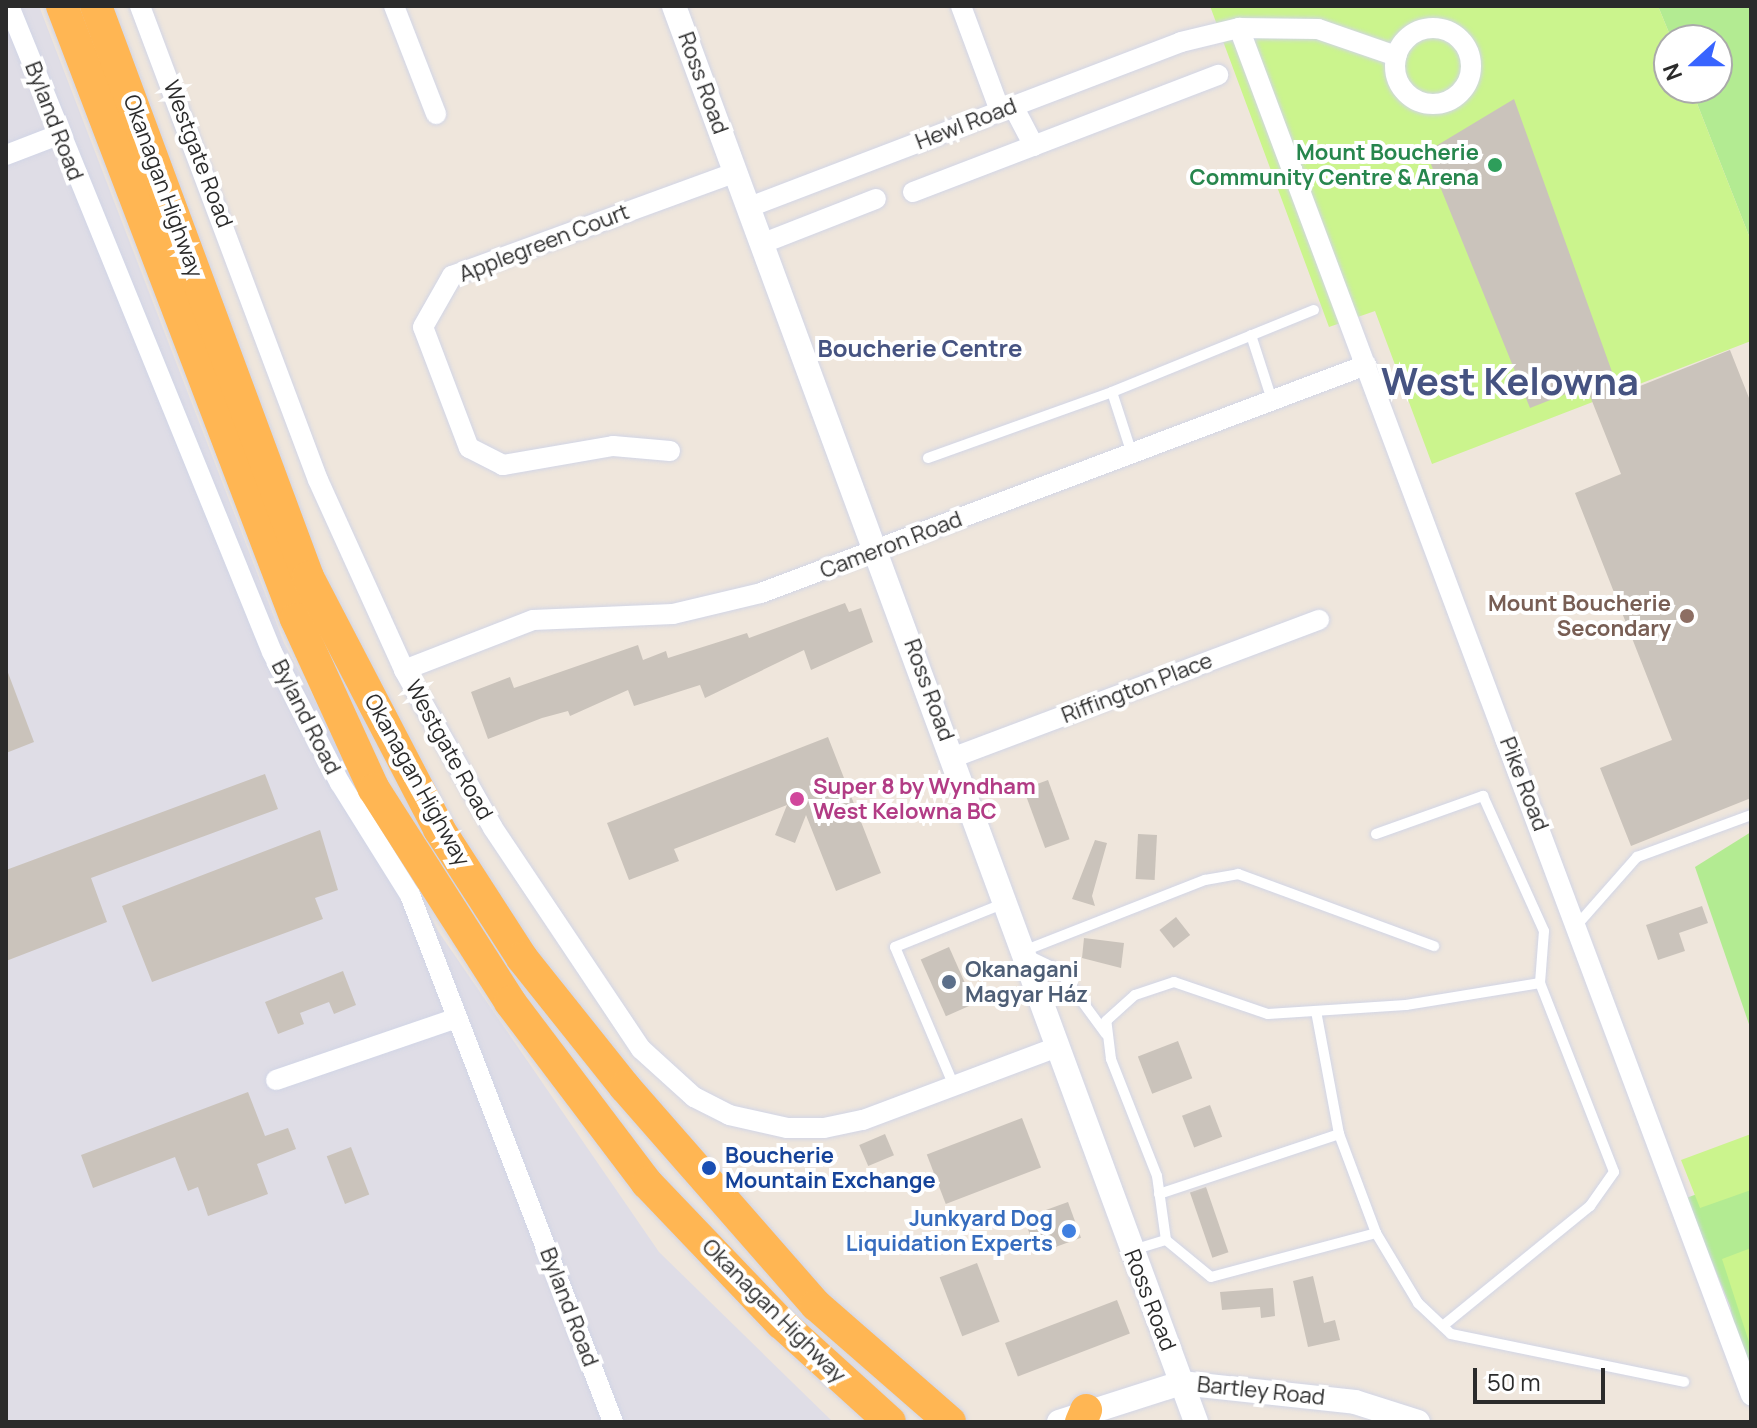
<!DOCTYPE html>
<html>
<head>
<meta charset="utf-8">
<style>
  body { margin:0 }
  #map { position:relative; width:1757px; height:1428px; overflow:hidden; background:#efe6dc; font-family:Manrope,sans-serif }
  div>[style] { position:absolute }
  .industrial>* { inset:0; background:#dfdde6 }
  .green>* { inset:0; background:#b3eb92 }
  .pitch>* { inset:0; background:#cbf48d }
  .building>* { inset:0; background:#cac3bb; transform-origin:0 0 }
  .roads { filter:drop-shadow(0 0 2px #d1d5e6) drop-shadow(0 0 2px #d1d5e6) }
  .service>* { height:10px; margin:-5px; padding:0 5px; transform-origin:5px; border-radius:5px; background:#fff }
  .minor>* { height:20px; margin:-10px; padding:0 10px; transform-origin:10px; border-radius:10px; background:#fff }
  .minor>.ring { margin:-10px; padding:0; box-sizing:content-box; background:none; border:20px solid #fff; border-radius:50% }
  .tertiary>* { height:24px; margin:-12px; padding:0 12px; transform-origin:12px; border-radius:12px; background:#fff }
  .trunk>* { height:32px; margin:-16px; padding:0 16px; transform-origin:16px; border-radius:16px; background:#ffb653 }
  .dots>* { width:22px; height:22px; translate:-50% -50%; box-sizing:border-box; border:4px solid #fff; border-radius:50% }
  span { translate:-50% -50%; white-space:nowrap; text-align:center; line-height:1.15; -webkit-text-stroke:8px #fff; paint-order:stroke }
  .street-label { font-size:22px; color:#2b2b2b }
  .leisure-label { font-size:22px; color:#27864d; font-weight:700 }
  .right { translate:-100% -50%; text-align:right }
  .education-label { font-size:22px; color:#785e54; font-weight:700 }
  .hotel-label { font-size:22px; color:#b23c85; font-weight:700 }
  .left { translate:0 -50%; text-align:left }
  .service-label { font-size:22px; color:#4e5e75; font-weight:700 }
  .transit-label { font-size:22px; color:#164399; font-weight:700 }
  .shop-label { font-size:22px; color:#366cbe; font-weight:700 }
  .neighbourhood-label { font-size:24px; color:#465381; font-weight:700 }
  .town-label { font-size:38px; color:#465381; font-weight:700 }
  .frame { position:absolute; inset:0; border:8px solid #2b2b2b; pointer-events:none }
  .north { position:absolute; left:1653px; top:24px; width:80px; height:80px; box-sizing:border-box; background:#fff; border:2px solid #aaa; border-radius:50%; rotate:249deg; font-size:22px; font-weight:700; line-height:32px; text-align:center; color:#2b2b2b }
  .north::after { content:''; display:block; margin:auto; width:28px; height:36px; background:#3864ff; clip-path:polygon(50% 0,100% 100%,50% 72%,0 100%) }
  .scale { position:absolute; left:1473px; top:1368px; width:132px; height:36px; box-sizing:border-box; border:4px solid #2b2b2b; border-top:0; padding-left:10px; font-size:24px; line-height:28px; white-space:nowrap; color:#2b2b2b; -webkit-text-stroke:6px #fff; paint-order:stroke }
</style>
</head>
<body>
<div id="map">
  <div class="industrial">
    <div style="clip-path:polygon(6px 6px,39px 6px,284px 643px,438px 931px,659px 1252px,833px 1422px,6px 1422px)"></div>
  </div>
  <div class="green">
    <div style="clip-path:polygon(1658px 6px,1751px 6px,1751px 241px,1691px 88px,1717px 88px,1717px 40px,1672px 40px)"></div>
    <div style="clip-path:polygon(1751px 832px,1751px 1030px,1695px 867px)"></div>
    <div style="clip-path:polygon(1751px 1175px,1751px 1408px,1730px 1306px,1686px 1198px)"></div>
  </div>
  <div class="pitch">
    <div style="clip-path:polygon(1210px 6px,1658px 6px,1672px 40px,1669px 88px,1691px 88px,1751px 241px,1751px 341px,1432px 464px,1375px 311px,1329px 327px)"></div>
    <div style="clip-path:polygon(1751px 1134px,1751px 1190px,1700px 1208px,1681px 1160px)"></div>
    <div style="clip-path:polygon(1751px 1248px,1751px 1348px,1722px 1259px)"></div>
  </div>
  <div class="building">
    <div style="clip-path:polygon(1514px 99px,1620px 394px,1730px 350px,1751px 403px,1751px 798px,1631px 846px,1600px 768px,1672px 740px,1575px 493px,1621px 474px,1586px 386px,1530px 408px,1426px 152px)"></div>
    <div style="clip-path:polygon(845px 603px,849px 612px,861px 608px,873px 642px,811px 670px,804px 650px,705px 698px,700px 685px,634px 706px,628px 690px,570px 716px,568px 711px,542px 718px,488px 739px,471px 692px,510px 677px,514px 688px,638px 645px,643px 660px,666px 651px,668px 658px,747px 633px,749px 638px)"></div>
    <div style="clip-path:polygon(7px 670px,34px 742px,6px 753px,6px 671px)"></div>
    <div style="clip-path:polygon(828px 737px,881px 873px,836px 891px,806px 815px,795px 843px,775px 835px,787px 805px,674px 849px,679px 861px,629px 880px,607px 823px)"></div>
    <div style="clip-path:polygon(265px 774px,278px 809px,91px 878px,107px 922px,6px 961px,6px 870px)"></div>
    <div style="left:1048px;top:780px;width:63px;height:26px;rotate:70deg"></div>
    <div style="clip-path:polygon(320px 830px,338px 890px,315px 898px,323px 919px,152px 982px,122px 906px)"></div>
    <div style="left:1138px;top:834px;width:19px;height:45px;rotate:3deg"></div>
    <div style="clip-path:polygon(1095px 840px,1107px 843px,1092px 896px,1095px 906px,1072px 899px)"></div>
    <div style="clip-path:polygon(1702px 906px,1708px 923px,1679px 933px,1685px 951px,1658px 960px,1646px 925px)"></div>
    <div style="left:1176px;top:917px;width:23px;height:21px;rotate:52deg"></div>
    <div style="clip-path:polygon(1084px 938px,1124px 943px,1121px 968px,1082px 958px)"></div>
    <div style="left:949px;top:947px;width:62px;height:31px;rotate:66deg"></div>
    <div style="clip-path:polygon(343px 971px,356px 1005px,334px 1014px,329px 1002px,300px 1013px,304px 1024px,278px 1034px,265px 1002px)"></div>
    <div style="left:1178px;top:1041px;width:40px;height:43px;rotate:69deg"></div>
    <div style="clip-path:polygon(248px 1092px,265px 1136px,288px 1128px,296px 1149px,257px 1164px,268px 1194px,208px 1216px,198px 1187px,188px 1191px,175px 1157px,93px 1188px,81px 1155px)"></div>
    <div style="left:1210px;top:1105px;width:34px;height:30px;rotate:69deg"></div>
    <div style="left:1022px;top:1118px;width:53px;height:102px;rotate:69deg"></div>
    <div style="left:885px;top:1134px;width:23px;height:28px;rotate:67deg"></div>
    <div style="left:351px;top:1147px;width:51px;height:26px;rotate:69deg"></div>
    <div style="left:1206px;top:1187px;width:69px;height:17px;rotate:71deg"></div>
    <div style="left:1068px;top:1202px;width:38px;height:47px;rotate:70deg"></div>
    <div style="left:977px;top:1263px;width:63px;height:40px;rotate:69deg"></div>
    <div style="clip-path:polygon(1313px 1276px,1324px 1323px,1335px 1320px,1340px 1340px,1308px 1347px,1293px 1281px)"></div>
    <div style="clip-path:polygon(1273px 1288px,1275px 1316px,1261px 1318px,1260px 1307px,1222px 1310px,1220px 1292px)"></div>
    <div style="left:1117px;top:1300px;width:36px;height:120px;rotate:69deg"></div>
  </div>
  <div class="roads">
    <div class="service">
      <div style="left:1251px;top:335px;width:68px;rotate:72.1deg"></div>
      <div style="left:1112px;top:392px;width:218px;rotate:-22.1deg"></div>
      <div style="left:928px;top:458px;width:195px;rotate:-19.7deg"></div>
      <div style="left:1112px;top:392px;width:65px;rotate:72.1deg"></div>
      <div style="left:1376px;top:834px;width:114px;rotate:-19.6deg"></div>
      <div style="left:1483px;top:796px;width:148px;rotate:65.7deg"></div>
      <div style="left:1544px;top:931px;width:52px;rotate:94.4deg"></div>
      <div style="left:1577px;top:925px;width:91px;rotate:-48.6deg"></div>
      <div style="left:1637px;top:857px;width:121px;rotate:-20.2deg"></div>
      <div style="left:1316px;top:1011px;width:125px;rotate:79.4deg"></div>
      <div style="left:1339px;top:1134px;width:106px;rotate:69.5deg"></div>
      <div style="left:1106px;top:1034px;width:79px;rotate:-126.3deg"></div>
      <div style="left:1059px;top:970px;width:42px;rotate:-154.7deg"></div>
      <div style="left:1021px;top:952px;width:198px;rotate:-21.4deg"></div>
      <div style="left:1205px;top:880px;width:34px;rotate:-10deg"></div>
      <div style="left:1238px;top:874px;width:209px;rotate:20.2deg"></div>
      <div style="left:954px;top:1086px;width:151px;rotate:-113deg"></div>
      <div style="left:895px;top:947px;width:118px;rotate:-21.8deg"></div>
      <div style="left:1159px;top:1194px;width:190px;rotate:-18.4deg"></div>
      <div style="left:1166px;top:1240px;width:65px;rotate:-98deg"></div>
      <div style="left:1157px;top:1176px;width:126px;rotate:-111.5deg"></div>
      <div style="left:1111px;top:1059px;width:38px;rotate:-97deg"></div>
      <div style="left:1106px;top:1021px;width:39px;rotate:-42deg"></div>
      <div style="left:1135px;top:995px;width:41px;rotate:-18.4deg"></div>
      <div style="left:1174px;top:982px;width:99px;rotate:18.8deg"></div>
      <div style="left:1268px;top:1014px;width:138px;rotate:-3.7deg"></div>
      <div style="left:1406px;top:1005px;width:136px;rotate:-9.3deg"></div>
      <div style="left:1540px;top:983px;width:203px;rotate:68.6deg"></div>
      <div style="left:1614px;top:1172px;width:42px;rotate:125.2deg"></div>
      <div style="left:1590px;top:1206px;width:190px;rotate:140.8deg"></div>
      <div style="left:1133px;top:1250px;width:34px;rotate:-17deg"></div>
      <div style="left:1166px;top:1240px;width:58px;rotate:39.4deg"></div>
      <div style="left:1211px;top:1277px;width:171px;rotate:-14.9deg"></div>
      <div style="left:1376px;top:1233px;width:82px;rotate:59deg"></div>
      <div style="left:1418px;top:1303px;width:45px;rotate:43.2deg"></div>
      <div style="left:1451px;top:1334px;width:238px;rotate:11.6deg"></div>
    </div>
    <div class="minor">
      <div style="left:9px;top:6px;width:697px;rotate:67.85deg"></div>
      <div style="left:272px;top:652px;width:148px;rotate:62.6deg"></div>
      <div style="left:340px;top:783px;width:132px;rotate:58deg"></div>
      <div style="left:410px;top:895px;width:565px;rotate:68.93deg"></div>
      <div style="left:140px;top:6px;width:506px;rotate:69.42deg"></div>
      <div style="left:318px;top:480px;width:209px;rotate:65.6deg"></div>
      <div style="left:404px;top:670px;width:181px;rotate:60.6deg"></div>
      <div style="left:493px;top:828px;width:266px;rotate:56.2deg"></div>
      <div style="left:641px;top:1049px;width:72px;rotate:42.2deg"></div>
      <div style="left:694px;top:1097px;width:39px;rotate:27deg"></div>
      <div style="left:729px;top:1115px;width:59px;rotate:12.6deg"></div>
      <div style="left:787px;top:1128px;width:37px"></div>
      <div style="left:824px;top:1128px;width:40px;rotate:-12deg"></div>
      <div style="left:863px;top:1120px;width:205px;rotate:-20.6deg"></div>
      <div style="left:394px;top:6px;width:116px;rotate:68.7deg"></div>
      <div style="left:961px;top:6px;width:112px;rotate:69.6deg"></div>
      <div class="ring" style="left:1395px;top:28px;width:56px;height:56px"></div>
      <div style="left:1239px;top:28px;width:1460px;rotate:69.47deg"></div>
      <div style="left:1013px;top:106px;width:45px;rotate:62.3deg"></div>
      <div style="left:6px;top:155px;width:56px;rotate:-21deg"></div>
      <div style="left:913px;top:192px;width:327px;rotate:-21deg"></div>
      <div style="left:752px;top:206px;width:459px;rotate:-20.9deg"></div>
      <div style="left:1181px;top:42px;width:60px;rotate:-13.6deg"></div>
      <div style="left:1239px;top:28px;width:79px;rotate:0.7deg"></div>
      <div style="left:1318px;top:29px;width:83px;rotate:19.1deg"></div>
      <div style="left:766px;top:242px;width:118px;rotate:-21.4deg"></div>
      <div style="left:670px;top:451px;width:57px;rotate:-175deg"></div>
      <div style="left:613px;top:446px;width:112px;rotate:170.2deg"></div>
      <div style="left:503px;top:465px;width:38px;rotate:-153deg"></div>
      <div style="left:469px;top:448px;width:129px;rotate:-110.8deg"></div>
      <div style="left:423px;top:327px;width:59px;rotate:-60.4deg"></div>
      <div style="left:452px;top:276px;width:302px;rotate:-20.1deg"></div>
      <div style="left:404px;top:670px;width:138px;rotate:-21.2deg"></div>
      <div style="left:533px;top:620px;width:140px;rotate:-2.5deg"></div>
      <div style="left:673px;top:614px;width:90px;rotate:-13.4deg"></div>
      <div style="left:761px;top:593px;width:647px;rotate:-20.65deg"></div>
      <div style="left:954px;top:757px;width:390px;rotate:-20.6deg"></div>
      <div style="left:276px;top:1080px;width:191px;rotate:-18.9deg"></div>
    </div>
    <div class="tertiary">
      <div style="left:674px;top:6px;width:1509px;rotate:69.76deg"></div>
      <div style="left:1059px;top:1422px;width:128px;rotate:-17.7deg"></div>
      <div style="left:1181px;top:1383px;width:175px;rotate:6.2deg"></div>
      <div style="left:1355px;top:1402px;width:66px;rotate:17.6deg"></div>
    </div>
    <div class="trunk">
      <div style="left:62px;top:6px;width:656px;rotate:69.11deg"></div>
      <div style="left:296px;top:619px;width:187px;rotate:65.4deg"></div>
      <div style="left:374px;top:789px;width:253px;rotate:57.4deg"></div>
      <div style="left:510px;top:1002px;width:227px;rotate:52.9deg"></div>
      <div style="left:647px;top:1183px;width:194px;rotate:46.3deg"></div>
      <div style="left:781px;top:1323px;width:147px;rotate:42.2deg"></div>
      <div style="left:96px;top:6px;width:609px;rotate:69.63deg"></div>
      <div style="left:308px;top:577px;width:284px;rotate:62.5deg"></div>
      <div style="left:439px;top:829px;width:153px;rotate:57.2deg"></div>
      <div style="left:522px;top:958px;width:165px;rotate:51.4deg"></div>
      <div style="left:625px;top:1087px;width:290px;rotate:48.8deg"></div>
      <div style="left:816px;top:1305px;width:178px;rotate:41.1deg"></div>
      <div style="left:1081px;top:1422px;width:13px;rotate:-67deg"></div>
    </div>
  </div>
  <div class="dots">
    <div style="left:1495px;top:165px;background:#2e9e5b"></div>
    <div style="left:1687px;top:616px;background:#8d6e63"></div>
    <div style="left:797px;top:799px;background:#d1479c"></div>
    <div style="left:949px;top:982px;background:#5c6f8a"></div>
    <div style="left:709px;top:1168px;background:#1a4fb4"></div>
    <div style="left:1069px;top:1231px;background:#3f7fe0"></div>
  </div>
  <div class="street-label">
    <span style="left:703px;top:83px;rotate:70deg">Ross Road</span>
    <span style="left:54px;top:121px;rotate:69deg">Byland Road</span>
    <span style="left:966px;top:124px;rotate:-21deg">Hewl Road</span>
    <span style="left:198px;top:154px;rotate:69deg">Westgate Road</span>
    <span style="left:163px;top:186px;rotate:70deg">Okanagan Highway</span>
    <span style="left:544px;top:243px;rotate:-21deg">Applegreen Court</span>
    <span style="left:891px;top:545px;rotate:-21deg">Cameron Road</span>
    <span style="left:1137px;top:688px;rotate:-21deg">Riffington Place</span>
    <span style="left:929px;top:690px;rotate:70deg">Ross Road</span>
    <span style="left:306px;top:717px;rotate:63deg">Byland Road</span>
    <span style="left:449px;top:750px;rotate:61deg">Westgate Road</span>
    <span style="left:417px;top:780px;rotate:61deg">Okanagan Highway</span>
    <span style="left:1524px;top:784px;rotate:69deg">Pike Road</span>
    <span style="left:1150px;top:1300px;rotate:69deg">Ross Road</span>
    <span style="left:569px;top:1307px;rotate:69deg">Byland Road</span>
    <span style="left:774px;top:1311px;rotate:45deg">Okanagan Highway</span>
    <span style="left:1261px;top:1391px;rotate:6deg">Bartley Road</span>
  </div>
  <div class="leisure-label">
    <span class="right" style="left:1479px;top:165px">Mount Boucherie<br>Community Centre &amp; Arena</span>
  </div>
  <div class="education-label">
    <span class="right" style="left:1671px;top:616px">Mount Boucherie<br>Secondary</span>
  </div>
  <div class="hotel-label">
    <span class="left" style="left:813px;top:799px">Super 8 by Wyndham<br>West Kelowna BC</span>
  </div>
  <div class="service-label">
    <span class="left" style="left:965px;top:982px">Okanagani<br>Magyar Ház</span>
  </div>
  <div class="transit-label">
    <span class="left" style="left:725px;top:1168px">Boucherie<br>Mountain Exchange</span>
  </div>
  <div class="shop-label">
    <span class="right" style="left:1053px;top:1231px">Junkyard Dog<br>Liquidation Experts</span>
  </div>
  <div class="neighbourhood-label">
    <span style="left:920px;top:348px">Boucherie Centre</span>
  </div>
  <div class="town-label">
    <span style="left:1510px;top:381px">West Kelowna</span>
  </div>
  <div class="frame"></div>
  <div class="north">N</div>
  <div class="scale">50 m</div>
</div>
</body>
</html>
